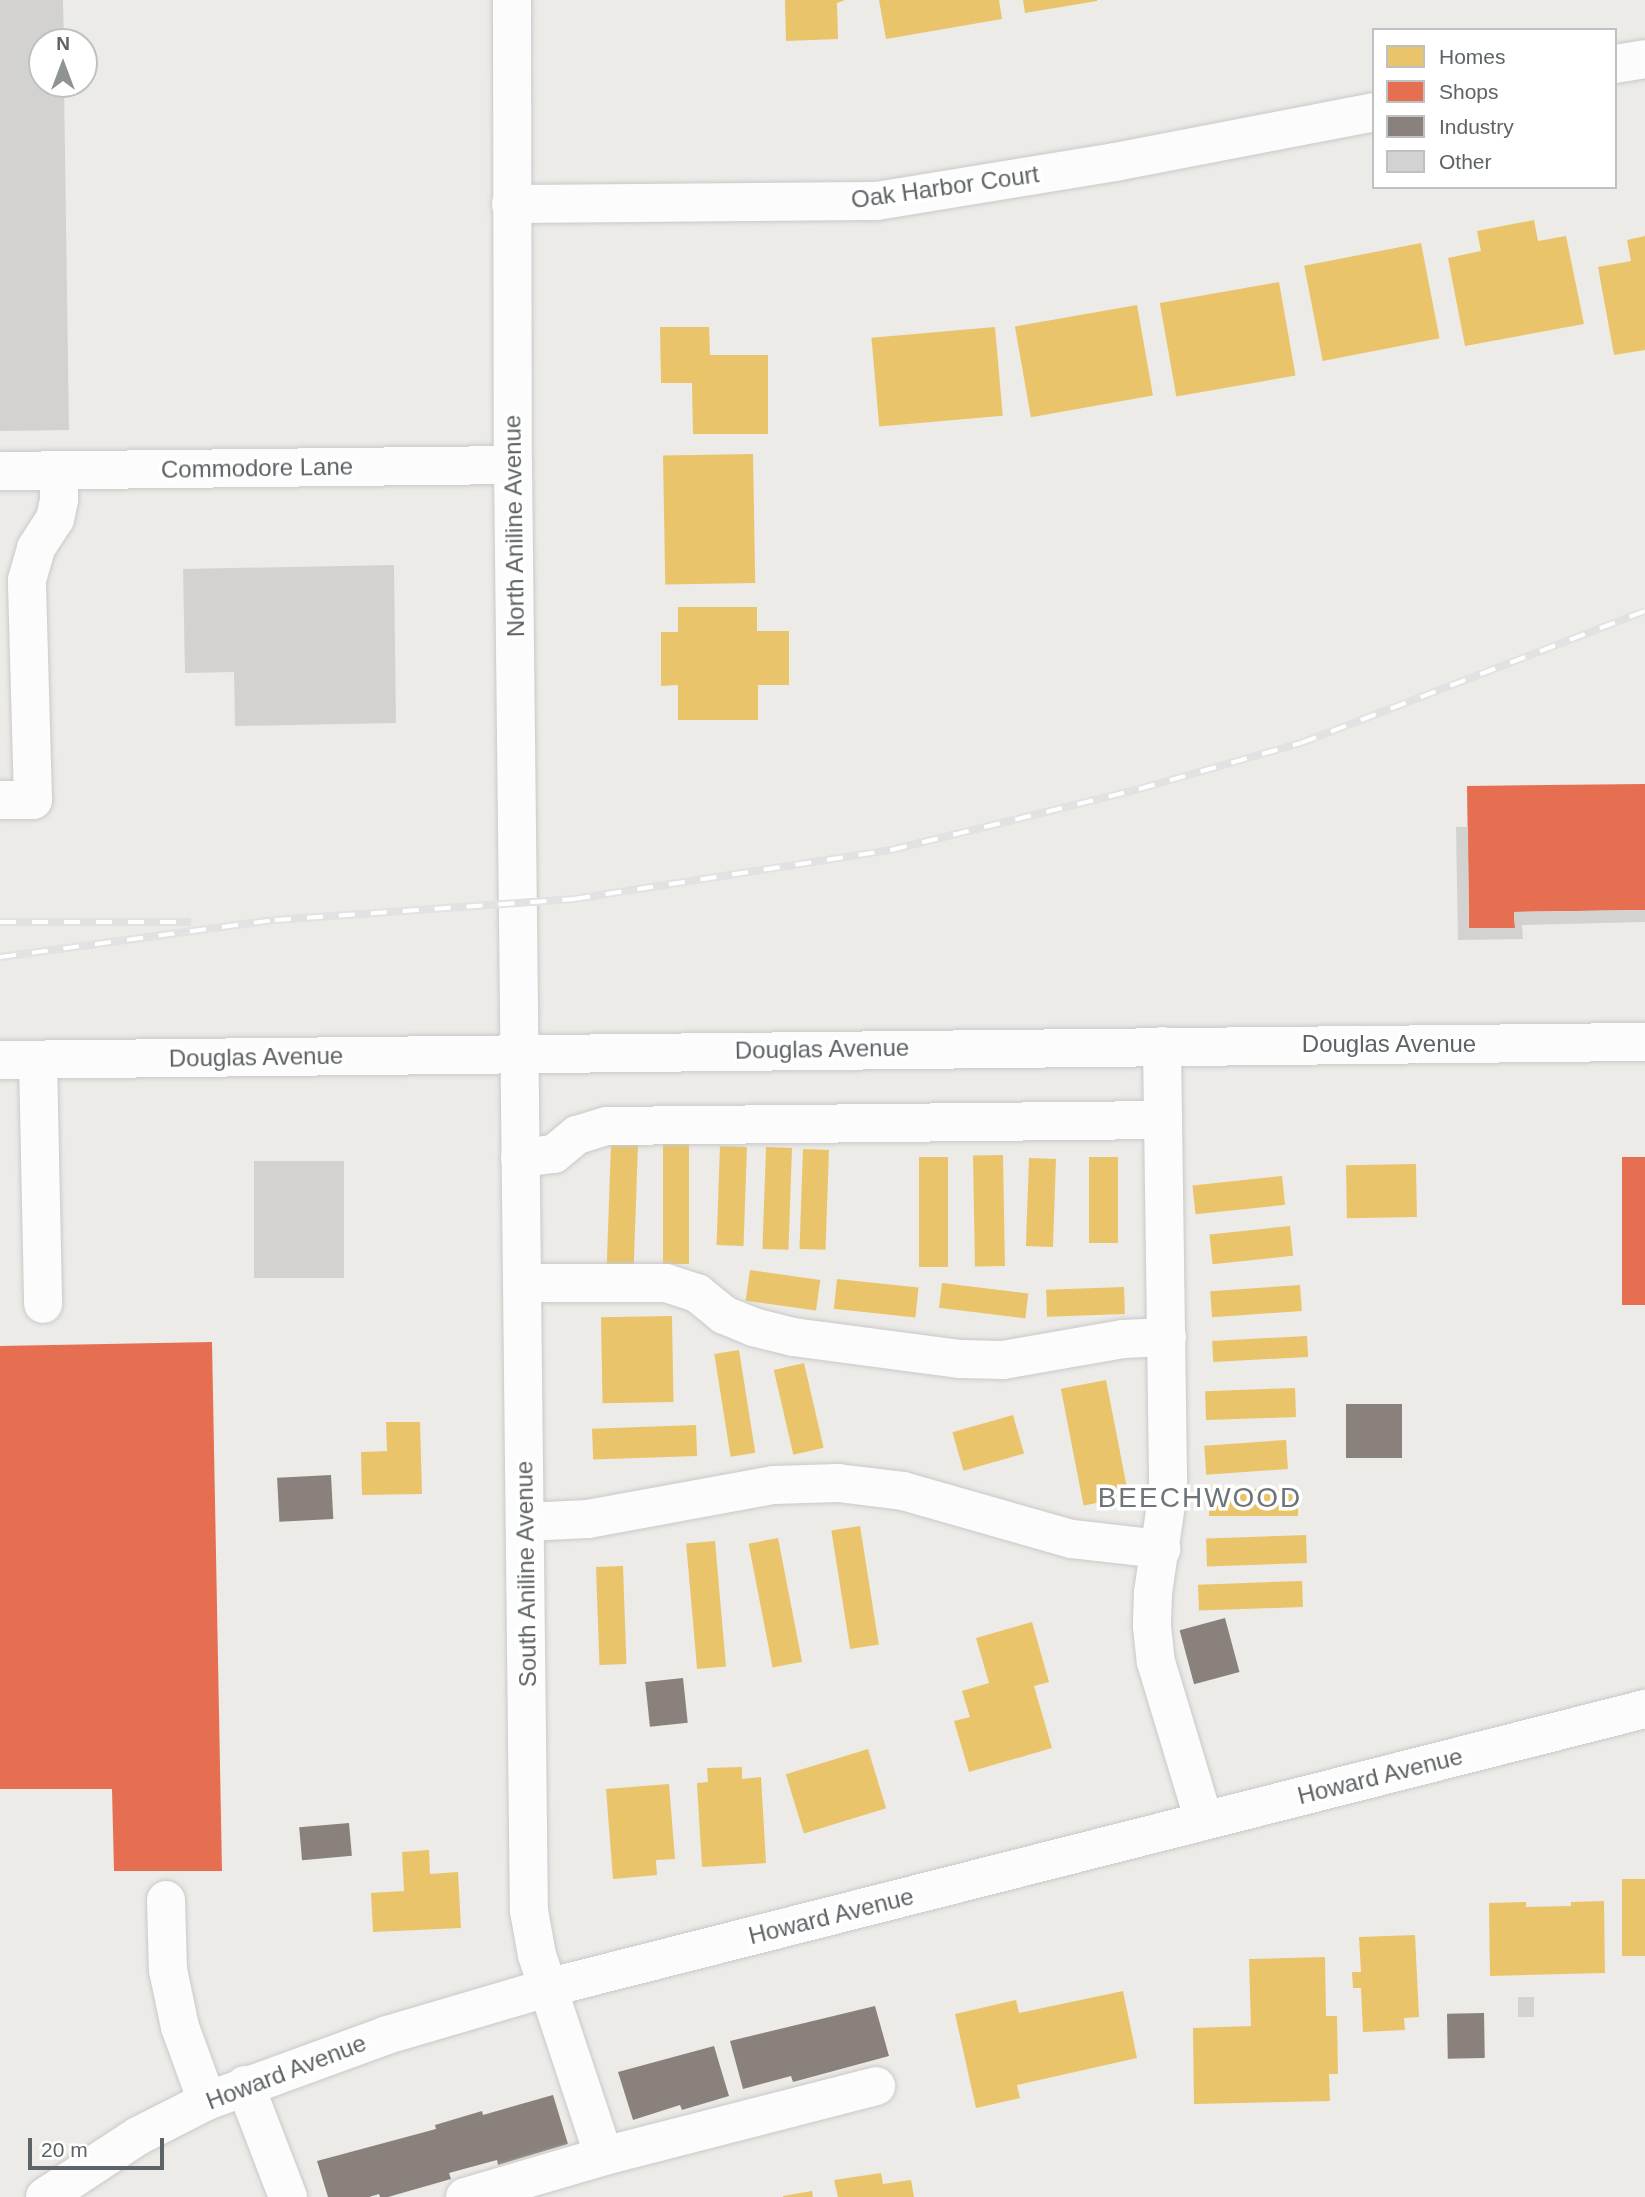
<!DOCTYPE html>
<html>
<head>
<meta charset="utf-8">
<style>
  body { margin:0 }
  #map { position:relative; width:1645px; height:2197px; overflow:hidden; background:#edebe8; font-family:Arial,sans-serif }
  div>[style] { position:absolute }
  .homes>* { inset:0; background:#e9c46a; transform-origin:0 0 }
  .shops>* { inset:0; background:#e76f51; transform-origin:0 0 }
  .industry>* { inset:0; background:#8a817c; transform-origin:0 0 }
  .building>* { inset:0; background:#d4d2d1; transform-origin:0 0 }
  .roads { filter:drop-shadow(0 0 2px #c9c9c8) drop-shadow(0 0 2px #c9c9c8) }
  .minor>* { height:38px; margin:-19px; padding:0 19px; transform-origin:19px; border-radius:19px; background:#fcfcfc }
  .rail>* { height:8px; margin-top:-4px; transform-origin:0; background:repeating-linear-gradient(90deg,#fff 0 16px,#e2e2e2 0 32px); box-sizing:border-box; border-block:2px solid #e2e2e2 }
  span { translate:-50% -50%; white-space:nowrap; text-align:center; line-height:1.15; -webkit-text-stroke:7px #fff; paint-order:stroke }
  .street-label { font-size:24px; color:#5d6366 }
  .quarter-label { font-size:28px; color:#6e7578; letter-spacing:2px }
  .legend { position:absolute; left:1372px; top:28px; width:245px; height:161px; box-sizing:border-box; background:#fff; border:2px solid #bec1c2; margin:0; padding:9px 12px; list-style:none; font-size:21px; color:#5d6366 }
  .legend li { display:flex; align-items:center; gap:14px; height:35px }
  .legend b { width:35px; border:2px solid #bec1c2 }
  .north { position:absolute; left:28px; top:28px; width:70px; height:70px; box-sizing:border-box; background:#fff; border:2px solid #bec1c2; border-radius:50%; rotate:0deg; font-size:19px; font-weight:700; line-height:28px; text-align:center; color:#5d6366 }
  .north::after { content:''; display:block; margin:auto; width:24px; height:32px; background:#8f9394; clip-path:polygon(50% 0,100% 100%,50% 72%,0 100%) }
  .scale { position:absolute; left:28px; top:2138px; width:136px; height:32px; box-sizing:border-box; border:4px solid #5d6366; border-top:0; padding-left:9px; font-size:21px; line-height:24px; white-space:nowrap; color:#5d6366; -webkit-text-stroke:5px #fff; paint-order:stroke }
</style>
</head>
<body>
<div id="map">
  <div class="homes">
    <div style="clip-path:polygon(785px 0,845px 0,837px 3px,838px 39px,786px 41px)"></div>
    <div style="clip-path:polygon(879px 0,999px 0,1002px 19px,886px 39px)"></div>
    <div style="clip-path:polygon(1023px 0,1097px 0,1097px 1px,1025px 13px)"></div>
    <div style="clip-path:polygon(1534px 220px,1538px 241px,1566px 236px,1584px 324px,1465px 346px,1448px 258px,1481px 251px,1477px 231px)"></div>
    <div style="clip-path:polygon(1645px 236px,1645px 350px,1614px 355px,1598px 267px,1631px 261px,1627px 240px)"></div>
    <div style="left:1421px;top:243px;width:97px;height:119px;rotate:79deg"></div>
    <div style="left:1279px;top:282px;width:95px;height:121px;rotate:80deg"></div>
    <div style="left:1137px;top:305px;width:92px;height:124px;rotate:80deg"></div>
    <div style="clip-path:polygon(660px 327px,709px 327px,710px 355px,768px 355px,768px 434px,693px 434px,692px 383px,661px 383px)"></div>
    <div style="left:995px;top:327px;width:89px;height:124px;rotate:85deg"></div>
    <div style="left:753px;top:454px;width:129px;height:90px;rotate:89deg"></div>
    <div style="clip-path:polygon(678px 607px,757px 607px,757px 631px,789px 631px,789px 685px,758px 685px,758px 720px,678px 720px,678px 685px,661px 686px,661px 632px,678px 632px)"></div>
    <div style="left:611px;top:1144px;width:27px;height:120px;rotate:2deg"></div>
    <div style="left:663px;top:1144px;width:26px;height:120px"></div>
    <div style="left:720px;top:1146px;width:27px;height:99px;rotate:2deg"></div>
    <div style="left:766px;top:1147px;width:26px;height:102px;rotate:2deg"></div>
    <div style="left:803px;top:1149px;width:26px;height:100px;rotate:2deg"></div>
    <div style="left:1003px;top:1155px;width:111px;height:30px;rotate:89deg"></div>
    <div style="left:919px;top:1157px;width:29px;height:110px"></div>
    <div style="left:1089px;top:1157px;width:29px;height:86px"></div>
    <div style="left:1029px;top:1158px;width:27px;height:88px;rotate:2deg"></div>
    <div style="left:1416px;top:1164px;width:53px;height:70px;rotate:89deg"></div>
    <div style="left:1282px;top:1176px;width:29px;height:90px;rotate:84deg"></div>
    <div style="left:1290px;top:1226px;width:30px;height:81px;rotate:84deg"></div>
    <div style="left:750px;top:1270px;width:71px;height:31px;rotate:8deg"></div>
    <div style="left:837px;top:1279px;width:82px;height:30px;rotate:6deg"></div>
    <div style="left:942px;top:1283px;width:87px;height:25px;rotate:7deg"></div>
    <div style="left:1300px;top:1285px;width:26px;height:90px;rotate:86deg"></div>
    <div style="left:1124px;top:1287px;width:27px;height:78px;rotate:88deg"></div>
    <div style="left:672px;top:1316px;width:86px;height:71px;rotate:89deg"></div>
    <div style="left:1307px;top:1336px;width:21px;height:95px;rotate:87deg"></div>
    <div style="left:739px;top:1350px;width:104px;height:25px;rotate:81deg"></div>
    <div style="left:804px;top:1363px;width:87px;height:31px;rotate:77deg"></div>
    <div style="left:1106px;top:1380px;width:119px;height:46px;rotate:79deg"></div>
    <div style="left:1295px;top:1388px;width:29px;height:90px;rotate:88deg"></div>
    <div style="left:1013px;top:1415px;width:40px;height:63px;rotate:74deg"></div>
    <div style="clip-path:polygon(386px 1422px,420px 1422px,422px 1494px,362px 1495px,361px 1452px,387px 1451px)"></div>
    <div style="left:696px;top:1425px;width:31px;height:104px;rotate:88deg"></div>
    <div style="left:1286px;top:1440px;width:29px;height:82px;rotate:86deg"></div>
    <div style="left:1298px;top:1489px;width:27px;height:89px;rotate:90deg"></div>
    <div style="left:860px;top:1526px;width:120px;height:29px;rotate:81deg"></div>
    <div style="left:1306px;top:1535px;width:28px;height:100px;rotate:88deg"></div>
    <div style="left:778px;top:1538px;width:126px;height:30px;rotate:79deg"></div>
    <div style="left:715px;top:1541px;width:126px;height:29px;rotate:85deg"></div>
    <div style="left:623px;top:1566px;width:98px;height:27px;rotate:88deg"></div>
    <div style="left:1302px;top:1581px;width:26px;height:104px;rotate:88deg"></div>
    <div style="clip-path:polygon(1032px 1622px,1049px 1682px,1034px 1686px,1052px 1748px,969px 1772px,954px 1721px,970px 1717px,962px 1691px,989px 1683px,976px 1638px)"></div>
    <div style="left:868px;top:1749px;width:62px;height:86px;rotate:73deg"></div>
    <div style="clip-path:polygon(742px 1767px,742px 1779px,761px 1777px,766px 1863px,702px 1867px,697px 1783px,708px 1782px,707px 1768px)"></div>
    <div style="clip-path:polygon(669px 1784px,675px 1859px,656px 1860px,657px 1875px,613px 1879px,606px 1789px)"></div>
    <div style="clip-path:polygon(429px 1850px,430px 1874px,458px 1872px,461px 1928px,373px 1932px,371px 1893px,404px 1891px,402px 1852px)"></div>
    <div style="left:1622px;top:1879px;width:23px;height:77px"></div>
    <div style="clip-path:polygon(1604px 1901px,1605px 1973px,1490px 1976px,1489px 1903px,1526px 1902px,1526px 1907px,1571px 1906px,1571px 1902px)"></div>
    <div style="clip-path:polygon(1415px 1935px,1419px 2017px,1404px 2018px,1405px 2030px,1363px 2032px,1361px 1988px,1353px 1988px,1352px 1972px,1361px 1972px,1359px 1937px)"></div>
    <div style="clip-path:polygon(1325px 1957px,1326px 2016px,1337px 2016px,1338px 2074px,1329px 2074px,1330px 2101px,1194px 2104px,1193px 2028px,1251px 2026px,1249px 1959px)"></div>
    <div style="clip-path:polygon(1123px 1991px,1137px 2058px,1017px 2085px,1020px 2098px,976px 2108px,955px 2014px,1016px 2000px,1019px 2013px)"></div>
    <div style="clip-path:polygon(881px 2173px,883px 2184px,911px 2180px,914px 2197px,838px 2197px,834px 2180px)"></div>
    <div style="clip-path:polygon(812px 2191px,813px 2197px,783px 2197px,783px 2196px)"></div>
  </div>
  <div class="shops">
    <div style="clip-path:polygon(1645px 784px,1645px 910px,1514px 912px,1515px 928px,1469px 928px,1467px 786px)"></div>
    <div style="left:1622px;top:1157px;width:23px;height:148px"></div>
    <div style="clip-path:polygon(212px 1342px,222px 1871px,114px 1871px,112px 1789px,0 1789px,0 1346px)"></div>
  </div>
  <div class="industry">
    <div style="left:1402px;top:1404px;width:54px;height:56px;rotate:90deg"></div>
    <div style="left:331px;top:1475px;width:44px;height:54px;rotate:87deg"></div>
    <div style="left:1225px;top:1618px;width:56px;height:47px;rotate:75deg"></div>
    <div style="left:683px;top:1678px;width:45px;height:38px;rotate:84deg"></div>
    <div style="left:349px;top:1823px;width:33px;height:50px;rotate:85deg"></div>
    <div style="clip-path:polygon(875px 2006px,889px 2056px,793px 2082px,791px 2076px,743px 2089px,730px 2041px)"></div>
    <div style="left:1484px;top:2013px;width:45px;height:37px;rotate:89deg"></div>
    <div style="clip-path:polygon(714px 2046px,729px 2096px,682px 2110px,680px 2105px,633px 2120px,618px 2072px)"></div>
    <div style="clip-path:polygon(553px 2095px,568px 2144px,498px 2165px,497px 2160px,449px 2173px,451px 2179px,388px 2197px,380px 2197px,379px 2194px,369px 2197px,328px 2197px,317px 2161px,436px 2129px,435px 2125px,482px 2111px,483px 2115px)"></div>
  </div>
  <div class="building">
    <div style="clip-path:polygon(0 0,63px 0,64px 42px,42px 42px,42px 84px,64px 84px,69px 430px,0 431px)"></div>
    <div style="clip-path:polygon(394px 565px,396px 723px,235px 726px,234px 672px,185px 673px,183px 569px)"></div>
    <div style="clip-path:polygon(1456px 827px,1468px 827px,1469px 928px,1515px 928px,1514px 912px,1645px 910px,1645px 922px,1522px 925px,1523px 939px,1458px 940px)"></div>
    <div style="left:344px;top:1161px;width:117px;height:90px;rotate:90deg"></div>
    <div style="left:1518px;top:1997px;width:16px;height:20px"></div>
  </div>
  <div class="roads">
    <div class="minor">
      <div style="left:512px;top:0;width:465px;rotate:89.9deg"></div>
      <div style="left:513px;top:465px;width:1446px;rotate:89.37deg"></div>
      <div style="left:529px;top:1911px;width:45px;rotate:79.7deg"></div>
      <div style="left:537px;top:1955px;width:212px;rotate:71.6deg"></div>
      <div style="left:1615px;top:64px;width:30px;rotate:-9deg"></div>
      <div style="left:511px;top:204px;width:366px;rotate:-0.5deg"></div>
      <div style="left:877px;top:201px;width:241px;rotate:-9.3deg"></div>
      <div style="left:1115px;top:162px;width:264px;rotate:-10.9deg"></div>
      <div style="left:0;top:471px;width:513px;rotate:-0.67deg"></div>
      <div style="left:0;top:800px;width:33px"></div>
      <div style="left:33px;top:800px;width:220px;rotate:-91.6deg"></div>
      <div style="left:27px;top:580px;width:33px;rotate:-74deg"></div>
      <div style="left:36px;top:548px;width:35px;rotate:-57deg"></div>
      <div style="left:55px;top:519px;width:19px;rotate:-78deg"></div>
      <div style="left:59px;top:500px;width:30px;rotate:-90deg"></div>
      <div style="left:1162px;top:1046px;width:445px;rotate:89.2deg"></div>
      <div style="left:1168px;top:1491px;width:103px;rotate:98.4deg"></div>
      <div style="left:1153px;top:1593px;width:33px;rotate:92deg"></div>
      <div style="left:1152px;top:1626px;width:36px;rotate:84deg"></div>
      <div style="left:1156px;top:1662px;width:166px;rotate:73.2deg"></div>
      <div style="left:0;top:1060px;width:1645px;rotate:-0.63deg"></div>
      <div style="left:38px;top:1060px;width:244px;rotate:88.8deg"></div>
      <div style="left:520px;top:1158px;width:34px;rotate:-7deg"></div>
      <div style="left:554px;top:1154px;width:30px;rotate:-40deg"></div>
      <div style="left:577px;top:1135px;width:31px;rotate:-17deg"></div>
      <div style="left:607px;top:1126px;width:555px;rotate:-0.62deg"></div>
      <div style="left:523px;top:1283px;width:143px"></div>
      <div style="left:666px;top:1283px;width:33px;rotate:18deg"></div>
      <div style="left:697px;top:1293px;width:35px;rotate:39deg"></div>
      <div style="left:724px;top:1315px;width:31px;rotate:22deg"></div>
      <div style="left:753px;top:1327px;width:41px;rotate:14deg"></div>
      <div style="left:793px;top:1337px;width:169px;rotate:7.5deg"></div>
      <div style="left:961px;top:1359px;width:42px;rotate:1.4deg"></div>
      <div style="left:1003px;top:1360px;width:122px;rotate:-9.9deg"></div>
      <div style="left:1123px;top:1339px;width:44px;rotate:-2.6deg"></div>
      <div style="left:525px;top:1522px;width:63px;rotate:-2.7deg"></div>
      <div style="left:588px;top:1519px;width:189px;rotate:-10.4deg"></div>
      <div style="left:774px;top:1485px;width:64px;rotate:-1.8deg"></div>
      <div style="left:838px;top:1483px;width:65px;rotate:7deg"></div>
      <div style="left:903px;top:1491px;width:176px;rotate:15.9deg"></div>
      <div style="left:1072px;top:1539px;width:90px;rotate:6.4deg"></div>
      <div style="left:166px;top:1900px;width:70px;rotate:88.4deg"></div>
      <div style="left:168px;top:1970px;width:58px;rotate:78.1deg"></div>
      <div style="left:180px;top:2027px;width:79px;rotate:70deg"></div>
      <div style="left:245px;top:2085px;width:120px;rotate:69deg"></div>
      <div style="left:45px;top:2197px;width:111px;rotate:-33.3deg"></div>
      <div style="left:138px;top:2136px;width:77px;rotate:-26.9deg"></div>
      <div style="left:207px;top:2101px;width:192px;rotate:-20.1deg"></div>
      <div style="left:387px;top:2035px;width:167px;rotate:-16.4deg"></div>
      <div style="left:547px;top:1988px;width:1133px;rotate:-14.26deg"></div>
      <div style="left:465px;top:2197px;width:145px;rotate:-16.4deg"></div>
      <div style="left:604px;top:2156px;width:281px;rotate:-14.4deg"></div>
    </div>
  </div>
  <div class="rail">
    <div style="left:0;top:922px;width:191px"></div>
    <div style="left:0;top:957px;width:277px;rotate:-7.7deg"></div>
    <div style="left:275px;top:920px;width:300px;rotate:-4deg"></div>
    <div style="left:574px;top:899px;width:321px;rotate:-8.8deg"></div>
    <div style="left:891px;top:850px;width:255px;rotate:-13.8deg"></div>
    <div style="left:1139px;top:789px;width:168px;rotate:-15.9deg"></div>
    <div style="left:1301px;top:743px;width:368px;rotate:-21deg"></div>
  </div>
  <div class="street-label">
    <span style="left:945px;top:187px;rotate:-8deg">Oak Harbor Court</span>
    <span style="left:257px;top:468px;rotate:-1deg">Commodore Lane</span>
    <span style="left:514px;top:526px;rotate:-91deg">North Aniline Avenue</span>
    <span style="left:1389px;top:1044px">Douglas Avenue</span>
    <span style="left:822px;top:1049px;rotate:-1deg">Douglas Avenue</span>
    <span style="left:256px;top:1057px;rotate:-1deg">Douglas Avenue</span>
    <span style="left:526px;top:1574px;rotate:-91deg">South Aniline Avenue</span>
    <span style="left:1380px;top:1776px;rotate:-14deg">Howard Avenue</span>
    <span style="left:831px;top:1916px;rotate:-14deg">Howard Avenue</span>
    <span style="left:286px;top:2072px;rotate:-21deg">Howard Avenue</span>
  </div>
  <div class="quarter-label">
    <span style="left:1200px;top:1498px">BEECHWOOD</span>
  </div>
  <ul class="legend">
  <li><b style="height:19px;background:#e9c46a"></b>Homes</li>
  <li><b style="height:19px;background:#e76f51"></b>Shops</li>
  <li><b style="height:19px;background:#8a817c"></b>Industry</li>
  <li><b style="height:19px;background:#d4d2d1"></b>Other</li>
  </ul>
  <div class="north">N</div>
  <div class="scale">20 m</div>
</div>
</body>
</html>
